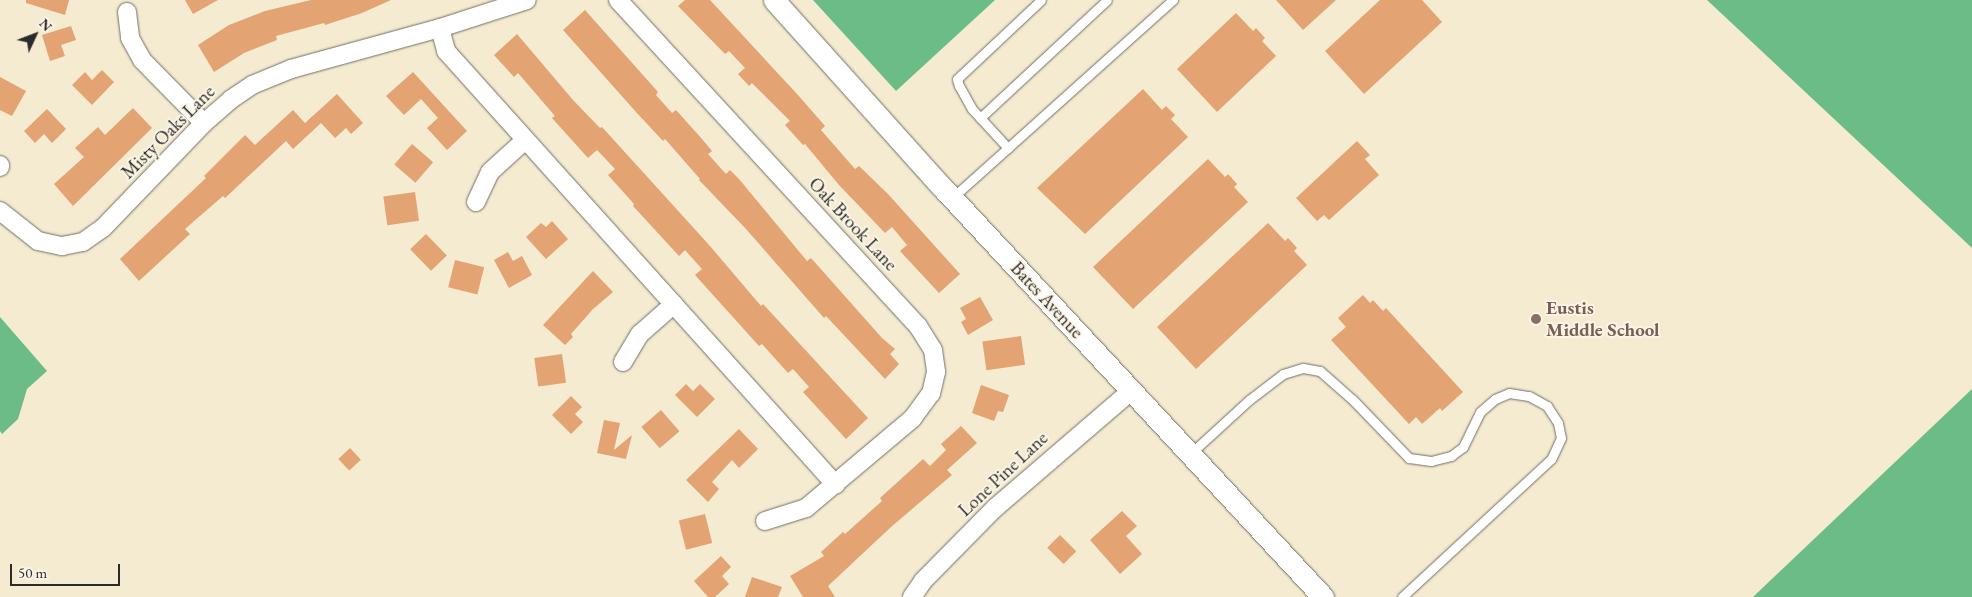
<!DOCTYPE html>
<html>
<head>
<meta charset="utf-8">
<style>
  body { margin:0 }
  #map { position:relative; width:1972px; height:597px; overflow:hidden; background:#f4ebd1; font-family:"EB Garamond",serif }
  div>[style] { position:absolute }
  .forest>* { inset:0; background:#6bbc87 }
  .building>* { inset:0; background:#e3a372; transform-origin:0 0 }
  .roads { filter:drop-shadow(0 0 1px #716e65) drop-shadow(0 0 1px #716e65) }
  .service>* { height:9px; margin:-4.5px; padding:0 4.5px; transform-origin:4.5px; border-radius:4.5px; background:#fff }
  .minor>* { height:18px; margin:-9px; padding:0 9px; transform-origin:9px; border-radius:9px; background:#fff }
  .tertiary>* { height:21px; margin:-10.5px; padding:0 10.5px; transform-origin:10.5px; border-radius:10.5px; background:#fff }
  .dots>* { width:14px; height:14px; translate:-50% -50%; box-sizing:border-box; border:2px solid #fcf5e5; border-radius:50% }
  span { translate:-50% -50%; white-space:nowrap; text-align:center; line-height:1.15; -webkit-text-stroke:4px #fcf5e5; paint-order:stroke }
  .street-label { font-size:19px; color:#2b2b2b }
  .education-label { font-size:19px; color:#785e54; font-weight:700 }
  .left { translate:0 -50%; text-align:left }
  .north { position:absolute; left:10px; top:10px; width:50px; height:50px; -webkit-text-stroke:4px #fcf5e5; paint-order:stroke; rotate:47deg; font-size:14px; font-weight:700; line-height:20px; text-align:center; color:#2b2b2b }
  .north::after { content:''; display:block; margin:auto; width:18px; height:22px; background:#2b2b2b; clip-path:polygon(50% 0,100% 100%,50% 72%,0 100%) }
  .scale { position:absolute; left:10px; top:564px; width:110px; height:22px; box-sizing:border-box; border:2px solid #2b2b2b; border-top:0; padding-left:6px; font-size:15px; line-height:18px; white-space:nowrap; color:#2b2b2b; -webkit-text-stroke:4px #fcf5e5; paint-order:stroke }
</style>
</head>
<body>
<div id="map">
  <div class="forest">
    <div style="clip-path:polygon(813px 0,995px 0,896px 91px)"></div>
    <div style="clip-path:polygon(1707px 0,1972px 0,1972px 248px)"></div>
    <div style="clip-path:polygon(0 317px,47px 371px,27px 389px,18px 419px,2px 434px,0 431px)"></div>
    <div style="clip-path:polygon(1972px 389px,1972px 597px,1753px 597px)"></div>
  </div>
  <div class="building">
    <div style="clip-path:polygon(26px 0,69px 0,65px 15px,26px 3px)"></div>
    <div style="clip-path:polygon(185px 0,218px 0,193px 14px)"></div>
    <div style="clip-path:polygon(311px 0,391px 0,362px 13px,325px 25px,324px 23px,276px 36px,277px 40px,244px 53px,214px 72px,198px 45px,229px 25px,265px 11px)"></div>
    <div style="clip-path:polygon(685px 0,710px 0,798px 95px,825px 126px,821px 130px,855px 169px,859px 166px,888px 194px,960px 274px,939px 293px,900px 251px,907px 245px,892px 227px,885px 233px,839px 185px,805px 144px,803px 145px,785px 125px,790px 121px,752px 83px,749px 86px,738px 74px,745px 68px,729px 51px,725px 54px,678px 6px)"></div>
    <div style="clip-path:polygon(1276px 0,1336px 0,1303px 30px)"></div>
    <div style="clip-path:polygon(1380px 0,1422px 0,1442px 22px,1364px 94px,1325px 51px)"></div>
    <div style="clip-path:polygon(585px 10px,658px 92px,656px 95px,672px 113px,676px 110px,702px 139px,712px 151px,708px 154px,726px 174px,730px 170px,739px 179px,807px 261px,811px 258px,882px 338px,895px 349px,890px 354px,899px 364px,885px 379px,826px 316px,824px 318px,746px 229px,699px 180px,700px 179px,665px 139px,663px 141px,636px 112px,563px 30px)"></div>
    <div style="clip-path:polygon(1236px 13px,1253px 31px,1256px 28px,1265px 38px,1262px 41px,1276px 56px,1217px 112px,1177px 69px)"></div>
    <div style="clip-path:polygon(71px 26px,76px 40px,61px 45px,65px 56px,50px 61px,42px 35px)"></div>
    <div style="clip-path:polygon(517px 34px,573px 100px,600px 128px,602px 127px,710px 246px,761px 306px,763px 304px,868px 418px,846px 439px,803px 392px,809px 387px,793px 369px,788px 373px,762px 344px,759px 346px,695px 275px,702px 269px,685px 250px,679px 256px,633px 206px,634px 204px,608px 175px,615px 169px,597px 150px,588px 158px,552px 118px,555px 116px,518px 73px,514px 77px,494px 55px)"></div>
    <div style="clip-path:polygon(102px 70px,114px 82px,92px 105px,72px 85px,85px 72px,92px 80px)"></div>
    <div style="clip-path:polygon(413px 72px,467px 131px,447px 150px,427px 128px,438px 118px,421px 99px,404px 115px,386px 96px)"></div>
    <div style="clip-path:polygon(0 77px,26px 91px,12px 116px,0 110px)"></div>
    <div style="clip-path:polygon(1143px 89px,1162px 110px,1166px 106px,1175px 115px,1171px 119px,1188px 137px,1085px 234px,1037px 188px)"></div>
    <div style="clip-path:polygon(337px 94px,363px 123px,351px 134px,346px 128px,335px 138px,321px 123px,293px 149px,286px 141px,225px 198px,223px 196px,185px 229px,190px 234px,139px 281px,120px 259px,206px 178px,204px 176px,245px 135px,255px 145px,293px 110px,305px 123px)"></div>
    <div style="clip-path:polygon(133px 108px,152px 128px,73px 206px,54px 184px,84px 157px,75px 148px,98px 127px,105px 135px)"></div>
    <div style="clip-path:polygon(47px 109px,66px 129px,52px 143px,44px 134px,35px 143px,24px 131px)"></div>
    <div style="clip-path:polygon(1357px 141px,1370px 155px,1365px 159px,1379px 175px,1329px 220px,1324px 215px,1317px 221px,1296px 198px)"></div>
    <div style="left:412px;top:144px;width:28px;height:27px;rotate:41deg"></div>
    <div style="clip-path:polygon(1208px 159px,1225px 177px,1228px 174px,1237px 184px,1234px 187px,1248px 202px,1133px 309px,1093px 267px)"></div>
    <div style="left:415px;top:192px;width:29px;height:32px;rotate:82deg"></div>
    <div style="clip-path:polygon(552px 221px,568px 239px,546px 259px,526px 237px,541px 223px,546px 227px)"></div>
    <div style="clip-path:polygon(1268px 223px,1285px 241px,1288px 238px,1297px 248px,1294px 251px,1307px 265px,1196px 369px,1157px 327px)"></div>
    <div style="left:426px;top:234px;width:30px;height:22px;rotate:46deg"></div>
    <div style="clip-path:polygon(508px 252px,513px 261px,522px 256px,532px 275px,509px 288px,494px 260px)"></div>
    <div style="left:455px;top:260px;width:30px;height:28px;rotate:14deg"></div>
    <div style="clip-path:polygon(593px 271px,613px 292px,593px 309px,571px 334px,573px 337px,565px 345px,543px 325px)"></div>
    <div style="clip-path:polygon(1363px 295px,1370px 303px,1373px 300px,1383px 311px,1386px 308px,1463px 392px,1442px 411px,1440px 408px,1422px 424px,1416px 417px,1409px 424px,1331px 340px,1346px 327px,1338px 318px)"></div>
    <div style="clip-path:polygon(980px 297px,993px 320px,968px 335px,961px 322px,966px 319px,960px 308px)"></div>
    <div style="left:1021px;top:336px;width:29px;height:39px;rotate:82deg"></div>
    <div style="left:562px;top:354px;width:29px;height:28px;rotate:82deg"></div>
    <div style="clip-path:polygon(686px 384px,693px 391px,700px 384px,715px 399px,697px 417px,675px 395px)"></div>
    <div style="clip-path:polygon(981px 385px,1009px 395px,1003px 412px,998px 411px,994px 421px,972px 413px)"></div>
    <div style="clip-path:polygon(571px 396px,582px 407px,575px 414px,583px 422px,571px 434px,552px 415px)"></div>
    <div style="left:661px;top:410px;width:28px;height:26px;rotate:49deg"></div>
    <div style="clip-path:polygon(604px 420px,620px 423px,614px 450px,632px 435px,626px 459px,597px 453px)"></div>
    <div style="clip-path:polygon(961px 426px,977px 443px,947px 470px,952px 475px,891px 527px,828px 586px,835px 597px,803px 597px,790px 576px,824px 556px,821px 552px,843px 532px,845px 534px,882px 501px,880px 498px,923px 459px,930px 466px,946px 450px,941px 444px)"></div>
    <div style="clip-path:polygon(739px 429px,758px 449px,739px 468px,732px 460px,712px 482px,719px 489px,708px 502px,686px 480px)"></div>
    <div style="left:350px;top:448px;width:16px;height:16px;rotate:47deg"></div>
    <div style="clip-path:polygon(1122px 511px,1137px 526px,1126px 536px,1142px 554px,1120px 574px,1090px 540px)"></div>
    <div style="left:705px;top:514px;width:30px;height:27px;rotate:76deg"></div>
    <div style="left:1060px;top:535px;width:23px;height:18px;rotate:45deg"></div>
    <div style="clip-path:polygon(721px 556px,731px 567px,722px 576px,729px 584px,715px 597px,708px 597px,694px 581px)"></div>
    <div style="clip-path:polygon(752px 577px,782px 587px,778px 597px,745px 597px)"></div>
  </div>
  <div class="roads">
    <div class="service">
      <div style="left:980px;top:118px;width:173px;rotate:-42.9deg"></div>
      <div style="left:1008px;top:148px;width:53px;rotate:-132.7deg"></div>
      <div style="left:972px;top:109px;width:26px;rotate:-119deg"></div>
      <div style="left:959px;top:86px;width:7px;rotate:-106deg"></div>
      <div style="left:957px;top:79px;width:115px;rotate:-43.2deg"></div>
      <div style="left:952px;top:198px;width:297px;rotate:-41.9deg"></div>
      <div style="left:1190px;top:454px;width:80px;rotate:-42.5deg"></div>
      <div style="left:1249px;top:400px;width:43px;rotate:-37.4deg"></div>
      <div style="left:1283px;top:374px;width:21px;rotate:-17deg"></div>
      <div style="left:1303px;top:368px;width:17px;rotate:10deg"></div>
      <div style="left:1320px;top:371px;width:44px;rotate:41.3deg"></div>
      <div style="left:1353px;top:400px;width:81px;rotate:46deg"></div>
      <div style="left:1409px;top:458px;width:22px;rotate:8deg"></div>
      <div style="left:1431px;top:461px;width:21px;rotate:-14deg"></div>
      <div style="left:1451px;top:456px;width:15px;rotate:-37deg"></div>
      <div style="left:1463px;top:447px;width:39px;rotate:-64deg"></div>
      <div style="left:1480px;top:412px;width:20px;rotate:-41deg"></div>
      <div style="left:1495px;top:399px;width:15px;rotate:-23deg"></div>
      <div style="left:1509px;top:393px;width:20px;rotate:9deg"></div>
      <div style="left:1529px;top:396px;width:21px;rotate:29deg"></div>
      <div style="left:1547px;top:406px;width:20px;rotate:57deg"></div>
      <div style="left:1558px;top:423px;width:15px;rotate:79deg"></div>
      <div style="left:1561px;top:438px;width:23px;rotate:115deg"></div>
      <div style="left:1551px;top:459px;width:203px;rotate:137.2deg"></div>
    </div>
    <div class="minor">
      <div style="left:618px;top:0;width:443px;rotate:47.4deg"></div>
      <div style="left:918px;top:326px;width:28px;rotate:58deg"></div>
      <div style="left:933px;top:350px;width:22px;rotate:82deg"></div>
      <div style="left:936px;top:372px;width:22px;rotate:103deg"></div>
      <div style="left:931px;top:393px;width:31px;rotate:126deg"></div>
      <div style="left:913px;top:418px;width:140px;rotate:139.9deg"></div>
      <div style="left:806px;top:508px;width:43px;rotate:162.4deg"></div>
      <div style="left:127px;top:12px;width:26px;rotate:83deg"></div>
      <div style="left:130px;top:38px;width:25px;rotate:61deg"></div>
      <div style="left:142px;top:60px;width:88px;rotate:45.5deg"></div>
      <div style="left:440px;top:28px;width:24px;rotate:75deg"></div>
      <div style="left:446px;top:51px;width:583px;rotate:48.06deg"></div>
      <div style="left:0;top:165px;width:2px;rotate:90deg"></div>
      <div style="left:476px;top:202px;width:33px;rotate:-65deg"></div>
      <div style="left:490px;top:172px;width:47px;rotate:-42.4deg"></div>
      <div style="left:0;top:211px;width:48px;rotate:38.3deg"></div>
      <div style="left:38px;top:241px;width:25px;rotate:12deg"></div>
      <div style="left:62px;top:246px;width:21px;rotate:-11deg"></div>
      <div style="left:83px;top:242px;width:24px;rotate:-35deg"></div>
      <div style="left:103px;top:228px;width:146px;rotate:-46.1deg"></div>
      <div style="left:204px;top:123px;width:35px;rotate:-41deg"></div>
      <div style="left:230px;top:100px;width:27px;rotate:-34deg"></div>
      <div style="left:252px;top:85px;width:42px;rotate:-22.3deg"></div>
      <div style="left:291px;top:69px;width:155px;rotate:-15.4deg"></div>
      <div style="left:440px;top:28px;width:91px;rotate:-17.8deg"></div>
      <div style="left:623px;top:362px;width:33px;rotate:-59deg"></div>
      <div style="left:640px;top:334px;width:45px;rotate:-41.4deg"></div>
      <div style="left:912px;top:597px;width:19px;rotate:-55deg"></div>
      <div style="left:923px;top:581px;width:103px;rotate:-45.4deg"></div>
      <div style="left:995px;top:508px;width:179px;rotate:-40.7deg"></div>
    </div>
    <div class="tertiary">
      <div style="left:774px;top:0;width:251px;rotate:48.1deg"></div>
      <div style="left:942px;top:187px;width:560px;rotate:47.1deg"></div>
    </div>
  </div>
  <div class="dots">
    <div style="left:1536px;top:319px;background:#8d6e63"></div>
  </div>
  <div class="street-label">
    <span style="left:168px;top:132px;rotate:-45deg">Misty Oaks Lane</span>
    <span style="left:853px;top:224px;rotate:47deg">Oak Brook Lane</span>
    <span style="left:1047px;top:300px;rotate:47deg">Bates Avenue</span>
    <span style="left:1003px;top:474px;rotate:-43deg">Lone Pine Lane</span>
  </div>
  <div class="education-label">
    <span class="left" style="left:1546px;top:319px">Eustis<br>Middle School</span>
  </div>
  <div class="north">N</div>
  <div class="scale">50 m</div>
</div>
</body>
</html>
